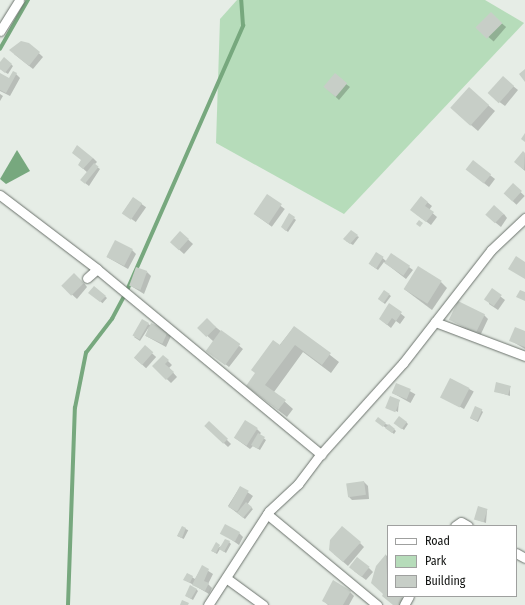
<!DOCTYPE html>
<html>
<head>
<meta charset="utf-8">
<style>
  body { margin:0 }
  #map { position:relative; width:525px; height:605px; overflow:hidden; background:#e6ede6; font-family:"Fira Sans Condensed",sans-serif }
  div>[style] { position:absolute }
  .green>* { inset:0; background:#b6dcba }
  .water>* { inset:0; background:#77a87e }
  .shadow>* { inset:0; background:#0003; transform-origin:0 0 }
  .stream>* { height:3.5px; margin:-1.75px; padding:0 1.75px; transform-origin:1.75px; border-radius:1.75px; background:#77a87e }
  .building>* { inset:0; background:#c7cec7; transform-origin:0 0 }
  .roads { filter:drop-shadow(0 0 1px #6b726c) drop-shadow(0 0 1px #6b726c) }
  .street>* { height:9px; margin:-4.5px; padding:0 4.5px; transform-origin:4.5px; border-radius:4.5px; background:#fff }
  span { translate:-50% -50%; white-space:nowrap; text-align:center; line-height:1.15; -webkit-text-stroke:4px #fff; paint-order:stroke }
  .legend { position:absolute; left:387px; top:525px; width:130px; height:72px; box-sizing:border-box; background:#fff; border:1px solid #9fa09f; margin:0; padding:5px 7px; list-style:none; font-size:12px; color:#101210 }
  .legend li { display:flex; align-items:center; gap:8px; height:20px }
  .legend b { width:20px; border:1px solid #9fa09f }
</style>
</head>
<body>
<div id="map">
  <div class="green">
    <div style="clip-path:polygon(237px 0,485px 0,524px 23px,344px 214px,216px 143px,220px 19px)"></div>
  </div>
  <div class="water">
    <div style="clip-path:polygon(17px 150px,30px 171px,6px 184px,0 179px)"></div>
  </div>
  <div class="shadow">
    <div style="left:491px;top:14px;width:20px;height:19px;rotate:41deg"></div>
    <div style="clip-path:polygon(29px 44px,43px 57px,33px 69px,14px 54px)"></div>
    <div style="clip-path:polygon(4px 59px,13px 66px,8px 74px,0 69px)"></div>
    <div style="clip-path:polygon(0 74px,9px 79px,16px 74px,20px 78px,10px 96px,0 91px)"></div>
    <div style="clip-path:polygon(503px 78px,518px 90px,505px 106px,494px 98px)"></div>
    <div style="clip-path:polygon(346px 84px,350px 87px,339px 100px,324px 86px)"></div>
    <div style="clip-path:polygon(0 94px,3px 96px,0 101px)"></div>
    <div style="clip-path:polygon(488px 105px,495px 111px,478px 131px,458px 114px)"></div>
    <div style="clip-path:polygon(523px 153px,525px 154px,525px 171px,515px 162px)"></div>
    <div style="clip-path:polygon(93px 158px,97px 162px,94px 165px,100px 169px,89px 186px,85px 183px,88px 173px,79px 165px,82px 160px)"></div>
    <div style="clip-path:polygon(473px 162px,495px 179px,489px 187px,471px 173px)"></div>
    <div style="left:513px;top:185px;width:16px;height:12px;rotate:43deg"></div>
    <div style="left:267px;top:196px;width:22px;height:22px;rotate:36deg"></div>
    <div style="clip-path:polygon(421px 197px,432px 206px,429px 210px,437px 217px,431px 225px,416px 214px)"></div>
    <div style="left:133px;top:198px;width:16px;height:18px;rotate:35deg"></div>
    <div style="clip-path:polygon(289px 214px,296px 220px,288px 232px,284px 229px)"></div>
    <div style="clip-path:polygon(504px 214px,507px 218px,501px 227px,491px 219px)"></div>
    <div style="clip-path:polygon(180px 232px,193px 244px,184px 254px,175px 246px)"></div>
    <div style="clip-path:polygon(357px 236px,359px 237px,353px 245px,346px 241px)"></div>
    <div style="clip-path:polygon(132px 250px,136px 254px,128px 269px,107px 257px)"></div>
    <div style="clip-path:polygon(377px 253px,386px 261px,409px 267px,413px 270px,406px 279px,384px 262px,378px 270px,371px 265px)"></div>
    <div style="clip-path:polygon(147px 272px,151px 276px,144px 294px,131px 286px)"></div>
    <div style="clip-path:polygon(441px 282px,447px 288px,432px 310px,404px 289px)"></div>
    <div style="clip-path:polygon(84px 283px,87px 287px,77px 299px,67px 290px)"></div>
    <div style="left:94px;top:287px;width:17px;height:7px;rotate:40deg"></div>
    <div style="clip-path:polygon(492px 290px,505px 300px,498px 310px,489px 304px)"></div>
    <div style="clip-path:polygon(384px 291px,391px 296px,385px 304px,380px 300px)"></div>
    <div style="clip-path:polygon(390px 305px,405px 317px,400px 324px,396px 321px,391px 328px,380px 319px)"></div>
    <div style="clip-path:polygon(484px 315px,488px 319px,480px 336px,454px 324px,481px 334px,451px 320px)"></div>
    <div style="clip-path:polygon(207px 320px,243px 349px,229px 367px,211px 353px,213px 341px,203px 332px)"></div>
    <div style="clip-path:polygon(148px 324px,171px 336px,166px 347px,146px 336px,149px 327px,140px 341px,134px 337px)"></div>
    <div style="clip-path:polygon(294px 327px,339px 362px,331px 373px,303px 352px,274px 392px,293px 409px,287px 417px,247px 386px)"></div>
    <div style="clip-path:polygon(525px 332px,525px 349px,510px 340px)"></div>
    <div style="left:145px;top:347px;width:15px;height:15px;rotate:42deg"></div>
    <div style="clip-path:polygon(163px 356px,172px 365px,169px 368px,177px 377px,171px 383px,153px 366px)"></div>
    <div style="left:451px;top:379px;width:26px;height:20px;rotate:29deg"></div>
    <div style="left:397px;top:384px;width:21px;height:10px;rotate:29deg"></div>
    <div style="clip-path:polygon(510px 387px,510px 396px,495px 391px)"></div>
    <div style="clip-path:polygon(399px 400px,398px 412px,388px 407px)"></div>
    <div style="clip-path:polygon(481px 410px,483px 412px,478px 422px,470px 418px)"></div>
    <div style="clip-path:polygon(209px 422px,231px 444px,228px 447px,206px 426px)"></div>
    <div style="clip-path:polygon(378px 422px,389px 425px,396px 431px,394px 434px)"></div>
    <div style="clip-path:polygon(406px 422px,408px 424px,404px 430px,397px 425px)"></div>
    <div style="clip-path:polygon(257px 429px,261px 433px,259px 435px,266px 440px,260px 450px,253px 446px,250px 449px,235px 438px)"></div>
    <div style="clip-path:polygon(364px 482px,368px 486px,369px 499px,352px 500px,348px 496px)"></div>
    <div style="clip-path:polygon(240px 487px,253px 496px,247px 505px,253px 509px,245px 519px,228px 506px)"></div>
    <div style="clip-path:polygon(487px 510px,486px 523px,475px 519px)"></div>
    <div style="left:182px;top:527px;width:7px;height:10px;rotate:27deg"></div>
    <div style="clip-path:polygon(222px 533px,239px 533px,243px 537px,239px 545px)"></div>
    <div style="clip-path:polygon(229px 542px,231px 544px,226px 553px,220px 549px,217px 554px,212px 551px)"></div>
    <div style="clip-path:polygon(360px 543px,364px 547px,348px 566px,334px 554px)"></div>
    <div style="clip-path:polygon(387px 555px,388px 596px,399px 596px,406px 605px,394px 605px,384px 594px,377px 567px)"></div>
    <div style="clip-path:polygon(202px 567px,213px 574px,208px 584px,212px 588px,209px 594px,185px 580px,187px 574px,195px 579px)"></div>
    <div style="clip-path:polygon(369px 568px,373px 572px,366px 580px,354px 571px)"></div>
    <div style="clip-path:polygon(196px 589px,198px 591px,193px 600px,188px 597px)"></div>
    <div style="clip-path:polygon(350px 592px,354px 596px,349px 605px,328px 605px,324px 601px)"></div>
  </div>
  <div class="stream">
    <div style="left:0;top:49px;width:56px;rotate:-60.3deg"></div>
    <div style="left:68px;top:605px;width:197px;rotate:-88deg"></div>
    <div style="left:75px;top:408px;width:56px;rotate:-78.7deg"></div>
    <div style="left:86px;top:353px;width:43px;rotate:-52.6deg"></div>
    <div style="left:112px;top:319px;width:27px;rotate:-62deg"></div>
    <div style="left:125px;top:295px;width:294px;rotate:-66.3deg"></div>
    <div style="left:243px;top:26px;width:26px;rotate:-94deg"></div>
  </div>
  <div class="building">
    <div style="left:491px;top:12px;width:16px;height:22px;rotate:45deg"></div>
    <div style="clip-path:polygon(21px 41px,29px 43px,40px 52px,29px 66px,9px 50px)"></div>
    <div style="clip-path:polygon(4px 57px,12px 64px,5px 73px,0 69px,0 62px)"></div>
    <div style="clip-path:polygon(525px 69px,525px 82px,519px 74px)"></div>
    <div style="clip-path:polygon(13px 71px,17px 73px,6px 93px,0 90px,0 73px,9px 78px)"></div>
    <div style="left:335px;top:73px;width:16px;height:18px;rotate:40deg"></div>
    <div style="left:503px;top:76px;width:15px;height:23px;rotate:42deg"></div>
    <div style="left:469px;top:87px;width:27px;height:28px;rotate:42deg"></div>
    <div style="clip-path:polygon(525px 133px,525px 142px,521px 139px)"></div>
    <div style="clip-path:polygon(77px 145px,93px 158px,83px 169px,78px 165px,81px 160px,72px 153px)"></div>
    <div style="clip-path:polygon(523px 151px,525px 153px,524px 170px,514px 162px)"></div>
    <div style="left:473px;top:160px;width:23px;height:12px;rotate:38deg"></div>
    <div style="left:94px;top:163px;width:6px;height:22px;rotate:39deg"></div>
    <div style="left:513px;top:183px;width:12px;height:14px;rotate:42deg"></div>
    <div style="left:267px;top:194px;width:18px;height:24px;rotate:34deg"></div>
    <div style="clip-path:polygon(421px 196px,428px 202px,425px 206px,434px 212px,426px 222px,410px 210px)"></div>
    <div style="left:133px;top:197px;width:11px;height:20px;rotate:34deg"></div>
    <div style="left:494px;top:205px;width:13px;height:13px;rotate:42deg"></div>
    <div style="clip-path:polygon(289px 213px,295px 217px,286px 231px,281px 227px)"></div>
    <div style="left:419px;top:220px;width:5px;height:5px;rotate:37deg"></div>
    <div style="clip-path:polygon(351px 230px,358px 235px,350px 244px,343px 239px)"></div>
    <div style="left:180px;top:231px;width:12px;height:15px;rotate:42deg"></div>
    <div style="left:115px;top:240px;width:20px;height:19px;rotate:27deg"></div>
    <div style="left:376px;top:252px;width:9px;height:14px;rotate:32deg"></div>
    <div style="left:391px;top:253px;width:23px;height:12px;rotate:34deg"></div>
    <div style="clip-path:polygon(516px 256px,525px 262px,525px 279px,508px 269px)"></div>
    <div style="left:418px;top:266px;width:28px;height:27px;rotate:32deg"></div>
    <div style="left:136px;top:267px;width:12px;height:20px;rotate:20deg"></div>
    <div style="left:74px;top:273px;width:14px;height:18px;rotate:45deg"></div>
    <div style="clip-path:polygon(94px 286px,106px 296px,100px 302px,88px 293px)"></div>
    <div style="left:492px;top:288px;width:12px;height:14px;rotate:35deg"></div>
    <div style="left:384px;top:290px;width:7px;height:11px;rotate:34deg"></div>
    <div style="clip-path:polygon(520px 290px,525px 292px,525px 301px,516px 297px)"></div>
    <div style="left:458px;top:301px;width:30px;height:21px;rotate:26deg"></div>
    <div style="clip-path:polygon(389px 303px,402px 312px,396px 321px,392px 318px,387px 325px,379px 319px)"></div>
    <div style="left:207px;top:318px;width:13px;height:14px;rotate:45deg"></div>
    <div style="left:142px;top:319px;width:8px;height:19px;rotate:30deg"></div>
    <div style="left:151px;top:323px;width:19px;height:14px;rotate:25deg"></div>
    <div style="clip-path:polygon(294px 326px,331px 353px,322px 365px,295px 345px,265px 385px,286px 400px,278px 410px,246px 386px,255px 373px,251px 370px,273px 340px,280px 345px)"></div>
    <div style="clip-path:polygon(515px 327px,525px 331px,525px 347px,509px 341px)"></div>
    <div style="left:221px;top:330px;width:24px;height:26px;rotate:36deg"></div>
    <div style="left:145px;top:345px;width:11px;height:17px;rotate:41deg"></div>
    <div style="clip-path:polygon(163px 355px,169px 360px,165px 364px,174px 372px,166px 380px,152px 366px)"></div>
    <div style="left:450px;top:378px;width:22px;height:22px;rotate:27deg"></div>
    <div style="clip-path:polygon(496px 382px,511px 386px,508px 395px,494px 392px)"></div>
    <div style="left:396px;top:383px;width:16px;height:11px;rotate:22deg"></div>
    <div style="left:390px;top:396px;width:11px;height:13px;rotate:22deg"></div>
    <div style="left:475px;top:406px;width:8px;height:13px;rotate:23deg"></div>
    <div style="left:399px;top:416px;width:10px;height:9px;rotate:37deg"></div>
    <div style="left:378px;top:417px;width:10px;height:5px;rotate:37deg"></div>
    <div style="left:245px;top:420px;width:15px;height:21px;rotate:32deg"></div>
    <div style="left:209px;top:421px;width:26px;height:7px;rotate:43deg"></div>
    <div style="clip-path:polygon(389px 424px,395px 429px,392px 433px,385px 428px)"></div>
    <div style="left:258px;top:433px;width:8px;height:14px;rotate:30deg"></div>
    <div style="left:364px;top:481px;width:14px;height:18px;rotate:82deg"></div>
    <div style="left:240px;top:486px;width:10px;height:24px;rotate:29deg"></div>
    <div style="left:246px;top:502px;width:8px;height:14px;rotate:40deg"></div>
    <div style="left:478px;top:506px;width:10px;height:14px;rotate:17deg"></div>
    <div style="left:225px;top:524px;width:17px;height:11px;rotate:28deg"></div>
    <div style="clip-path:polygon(182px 526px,186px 528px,182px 538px,177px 536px)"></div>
    <div style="clip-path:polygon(342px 526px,361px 542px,343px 562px,329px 550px,330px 540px)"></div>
    <div style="clip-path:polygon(225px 539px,230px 541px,224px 552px,219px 549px)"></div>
    <div style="clip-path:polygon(216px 542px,220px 545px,216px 553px,211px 551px)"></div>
    <div style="clip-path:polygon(386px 554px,388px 596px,400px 596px,404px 599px,399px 605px,393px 605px,382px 596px,383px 594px,371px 583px,376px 566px)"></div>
    <div style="left:357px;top:557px;width:16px;height:13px;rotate:38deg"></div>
    <div style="clip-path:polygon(202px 565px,209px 569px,204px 581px,209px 583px,205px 591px,192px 585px)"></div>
    <div style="clip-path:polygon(187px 573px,193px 576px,190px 583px,183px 580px)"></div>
    <div style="clip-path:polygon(333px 580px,351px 591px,343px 605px,329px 605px,322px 601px)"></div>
    <div style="clip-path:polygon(190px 585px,197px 589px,191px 599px,185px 596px)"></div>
    <div style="clip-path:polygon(182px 600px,189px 603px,188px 605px,180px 605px)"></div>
  </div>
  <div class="roads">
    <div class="street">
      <div style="left:0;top:31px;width:36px;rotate:-58deg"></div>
      <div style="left:0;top:195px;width:122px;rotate:37.3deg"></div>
      <div style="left:87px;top:278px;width:13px;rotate:-42deg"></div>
      <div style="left:97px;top:269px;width:291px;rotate:39.6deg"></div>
      <div style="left:435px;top:322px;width:96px;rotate:20.7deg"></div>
      <div style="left:267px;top:514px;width:143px;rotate:39.6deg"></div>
      <div style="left:455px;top:526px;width:7px;rotate:-34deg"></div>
      <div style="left:461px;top:522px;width:8px;rotate:30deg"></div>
      <div style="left:516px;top:553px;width:10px;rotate:29deg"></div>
      <div style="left:226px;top:578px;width:46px;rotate:36.1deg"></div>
      <div style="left:208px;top:605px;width:112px;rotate:-57deg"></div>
      <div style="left:269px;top:511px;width:40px;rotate:-43deg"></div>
      <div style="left:298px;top:484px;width:38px;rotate:-53deg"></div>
      <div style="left:321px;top:454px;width:122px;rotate:-48deg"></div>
      <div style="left:403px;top:363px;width:143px;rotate:-52.1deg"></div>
      <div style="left:491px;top:250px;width:47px;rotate:-43.3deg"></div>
      <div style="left:404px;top:605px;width:10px;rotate:-61deg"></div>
    </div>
  </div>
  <ul class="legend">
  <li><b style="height:5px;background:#fff"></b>Road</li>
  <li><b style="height:11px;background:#b6dcba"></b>Park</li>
  <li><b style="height:11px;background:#c7cec7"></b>Building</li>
  </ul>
</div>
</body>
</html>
